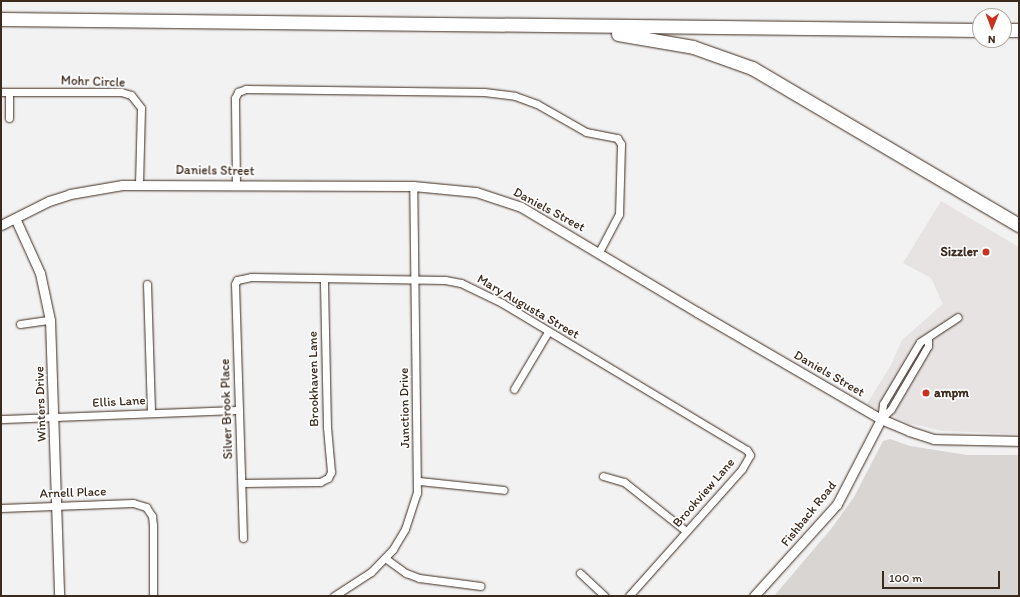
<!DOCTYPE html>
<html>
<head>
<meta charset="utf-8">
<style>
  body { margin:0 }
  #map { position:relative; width:1020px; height:597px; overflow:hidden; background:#f3f2f2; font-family:Itim,sans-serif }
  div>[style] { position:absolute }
  .built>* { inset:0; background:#e6e3e2 }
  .green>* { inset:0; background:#d8d5d2 }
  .roads { filter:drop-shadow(0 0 1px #3b2a1e) drop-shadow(0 0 1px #3b2a1e) }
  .minor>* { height:7px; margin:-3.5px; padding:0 3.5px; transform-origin:3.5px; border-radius:3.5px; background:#fff }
  .tertiary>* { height:9px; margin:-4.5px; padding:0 4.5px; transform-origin:4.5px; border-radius:4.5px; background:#fff }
  .motorway>* { height:13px; margin:-6.5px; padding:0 6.5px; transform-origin:6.5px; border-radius:6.5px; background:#fff }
  .dots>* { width:11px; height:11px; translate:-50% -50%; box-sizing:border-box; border:2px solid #fff; border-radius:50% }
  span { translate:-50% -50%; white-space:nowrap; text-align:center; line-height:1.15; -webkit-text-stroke:3.5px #fff; paint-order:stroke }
  .street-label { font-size:13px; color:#3b2a1e }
  .poi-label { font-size:13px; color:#3b2a1e; font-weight:700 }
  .right { translate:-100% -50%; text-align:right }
  .left { translate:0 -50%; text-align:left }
  .frame { position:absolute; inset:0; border:2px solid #3b2a1e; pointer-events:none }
  .north { position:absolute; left:972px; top:8px; width:40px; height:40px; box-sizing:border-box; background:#fff; border:1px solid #b1aaa5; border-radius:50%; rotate:181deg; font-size:11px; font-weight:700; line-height:16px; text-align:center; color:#3b2a1e }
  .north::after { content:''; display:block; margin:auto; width:14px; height:18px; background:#c8321e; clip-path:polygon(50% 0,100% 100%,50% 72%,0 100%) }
  .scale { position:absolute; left:882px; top:571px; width:118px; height:18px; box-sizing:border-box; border:2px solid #3b2a1e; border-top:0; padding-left:5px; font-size:12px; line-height:14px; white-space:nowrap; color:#3b2a1e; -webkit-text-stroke:3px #fff; paint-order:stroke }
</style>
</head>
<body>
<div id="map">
  <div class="built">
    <div style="clip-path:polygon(941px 201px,1019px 247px,1019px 434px,943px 431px,908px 423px,867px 404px,891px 365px,902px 340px,943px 304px,931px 278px,903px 263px)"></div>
  </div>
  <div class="green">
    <div style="clip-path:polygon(890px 439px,910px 446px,967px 455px,1019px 455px,1019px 596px,774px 596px,831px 529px,854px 497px,883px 441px)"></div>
  </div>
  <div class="roads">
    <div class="minor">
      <div style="left:1px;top:92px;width:120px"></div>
      <div style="left:121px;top:92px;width:10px;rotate:17deg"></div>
      <div style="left:131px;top:95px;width:16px;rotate:52deg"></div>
      <div style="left:141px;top:108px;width:76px;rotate:91.5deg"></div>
      <div style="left:9px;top:92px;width:26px;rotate:90deg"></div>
      <div style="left:236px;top:184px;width:86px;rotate:-90.7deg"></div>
      <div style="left:235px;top:98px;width:7px;rotate:-63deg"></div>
      <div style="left:238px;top:92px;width:9px;rotate:-21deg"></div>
      <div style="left:246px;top:89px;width:238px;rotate:0.7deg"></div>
      <div style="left:484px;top:92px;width:31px;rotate:7deg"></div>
      <div style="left:515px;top:96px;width:23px;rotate:20deg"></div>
      <div style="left:537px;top:104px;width:56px;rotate:29.7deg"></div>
      <div style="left:586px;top:132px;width:32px;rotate:11deg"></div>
      <div style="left:617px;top:138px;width:7px;rotate:56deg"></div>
      <div style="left:621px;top:144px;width:70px;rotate:91.6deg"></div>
      <div style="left:619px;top:214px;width:43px;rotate:117.8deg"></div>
      <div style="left:147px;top:284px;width:129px;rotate:88.2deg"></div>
      <div style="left:20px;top:324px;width:30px;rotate:-8deg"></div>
      <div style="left:514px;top:389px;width:66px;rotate:-59.2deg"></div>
      <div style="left:1px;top:419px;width:238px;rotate:-2.2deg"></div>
      <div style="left:881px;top:419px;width:15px;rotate:-82deg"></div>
      <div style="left:883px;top:404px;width:72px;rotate:-59.2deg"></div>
      <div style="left:920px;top:342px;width:45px;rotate:-33.3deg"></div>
      <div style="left:881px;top:419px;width:14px;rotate:-45deg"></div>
      <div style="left:891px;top:409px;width:53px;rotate:-59.6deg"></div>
      <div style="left:918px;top:363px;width:20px;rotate:-60deg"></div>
      <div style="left:928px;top:346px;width:8px;rotate:-90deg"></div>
      <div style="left:603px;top:476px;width:22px;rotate:16deg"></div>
      <div style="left:624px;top:482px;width:79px;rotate:38.3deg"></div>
      <div style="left:419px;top:481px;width:85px;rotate:6deg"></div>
      <div style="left:242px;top:483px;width:78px;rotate:-0.7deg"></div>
      <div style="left:320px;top:482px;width:9px;rotate:-27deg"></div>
      <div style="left:328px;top:478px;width:7px;rotate:-63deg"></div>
      <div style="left:331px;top:472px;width:45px;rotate:-95.1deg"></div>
      <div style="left:327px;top:427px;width:148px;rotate:-91.2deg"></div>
      <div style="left:1px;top:508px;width:132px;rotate:-2.2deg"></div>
      <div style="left:133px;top:503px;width:14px;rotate:17deg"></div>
      <div style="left:146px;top:507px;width:11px;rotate:56deg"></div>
      <div style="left:152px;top:516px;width:9px;rotate:84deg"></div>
      <div style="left:153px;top:525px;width:71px;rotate:90deg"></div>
      <div style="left:243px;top:538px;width:254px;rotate:-91.8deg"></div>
      <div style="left:235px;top:284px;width:4px;rotate:-63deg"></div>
      <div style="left:237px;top:280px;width:14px;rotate:-12deg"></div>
      <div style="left:251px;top:277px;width:194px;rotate:0.9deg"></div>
      <div style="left:445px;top:280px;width:16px;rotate:11deg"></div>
      <div style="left:461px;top:283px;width:46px;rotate:26deg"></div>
      <div style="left:502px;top:303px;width:286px;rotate:31deg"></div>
      <div style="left:747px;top:450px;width:6px;rotate:59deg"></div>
      <div style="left:750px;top:455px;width:16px;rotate:120deg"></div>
      <div style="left:742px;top:469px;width:170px;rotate:131.7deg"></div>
      <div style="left:385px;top:558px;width:26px;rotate:36deg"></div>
      <div style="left:406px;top:573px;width:14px;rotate:21deg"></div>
      <div style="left:419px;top:578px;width:62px;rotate:7.5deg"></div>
      <div style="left:580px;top:573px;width:34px;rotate:43deg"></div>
      <div style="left:334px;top:596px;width:44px;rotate:-33deg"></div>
      <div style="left:371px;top:572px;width:32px;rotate:-46deg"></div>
      <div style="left:393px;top:549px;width:23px;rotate:-59deg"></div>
      <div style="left:405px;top:529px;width:38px;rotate:-72deg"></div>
      <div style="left:417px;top:493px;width:307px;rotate:-90.7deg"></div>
    </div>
    <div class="tertiary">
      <div style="left:15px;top:218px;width:60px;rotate:65.6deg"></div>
      <div style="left:40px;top:273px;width:48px;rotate:78deg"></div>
      <div style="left:50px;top:320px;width:276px;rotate:88.1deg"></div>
      <div style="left:1px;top:225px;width:54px;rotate:-26.6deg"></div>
      <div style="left:49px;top:201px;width:22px;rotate:-18deg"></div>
      <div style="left:70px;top:194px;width:53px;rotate:-9.8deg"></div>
      <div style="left:122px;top:185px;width:291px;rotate:0.2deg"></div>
      <div style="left:413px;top:186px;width:63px;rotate:5.4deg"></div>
      <div style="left:476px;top:192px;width:47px;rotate:18.4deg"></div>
      <div style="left:521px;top:207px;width:205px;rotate:30.8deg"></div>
      <div style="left:697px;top:312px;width:213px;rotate:30.2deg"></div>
      <div style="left:881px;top:419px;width:30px;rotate:23deg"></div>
      <div style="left:909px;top:431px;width:26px;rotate:18deg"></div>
      <div style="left:934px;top:439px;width:85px;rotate:1.3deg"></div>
      <div style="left:754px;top:596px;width:124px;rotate:-47.9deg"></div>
      <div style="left:837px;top:504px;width:96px;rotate:-62.6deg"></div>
    </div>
    <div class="motorway">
      <div style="left:1px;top:19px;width:979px;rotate:0.64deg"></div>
      <div style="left:1004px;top:30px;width:15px"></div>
      <div style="left:618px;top:34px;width:76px;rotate:9.8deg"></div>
      <div style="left:693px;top:47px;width:63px;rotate:19.6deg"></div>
      <div style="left:752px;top:68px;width:310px;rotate:30.5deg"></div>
    </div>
  </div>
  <div class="dots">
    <div style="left:986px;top:252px;background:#c8321e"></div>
    <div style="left:926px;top:393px;background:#c8321e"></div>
  </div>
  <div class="street-label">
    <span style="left:93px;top:82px;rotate:2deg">Mohr Circle</span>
    <span style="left:215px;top:171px;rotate:1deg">Daniels Street</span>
    <span style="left:549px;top:210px;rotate:28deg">Daniels Street</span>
    <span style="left:528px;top:307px;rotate:30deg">Mary Augusta Street</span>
    <span style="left:829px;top:374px;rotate:30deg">Daniels Street</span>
    <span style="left:314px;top:379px;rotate:-91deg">Brookhaven Lane</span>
    <span style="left:119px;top:402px;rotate:-3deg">Ellis Lane</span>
    <span style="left:41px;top:404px;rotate:-92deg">Winters Drive</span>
    <span style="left:405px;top:408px;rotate:-91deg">Junction Drive</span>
    <span style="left:227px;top:409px;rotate:-92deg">Silver Brook Place</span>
    <span style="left:73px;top:493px;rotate:-2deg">Arnell Place</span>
    <span style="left:704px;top:493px;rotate:-49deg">Brookview Lane</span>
    <span style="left:809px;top:514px;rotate:-51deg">Fishback Road</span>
  </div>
  <div class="poi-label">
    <span class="right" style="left:978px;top:252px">Sizzler</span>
    <span class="left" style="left:934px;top:393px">ampm</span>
  </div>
  <div class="frame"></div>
  <div class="north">N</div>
  <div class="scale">100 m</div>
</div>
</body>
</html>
